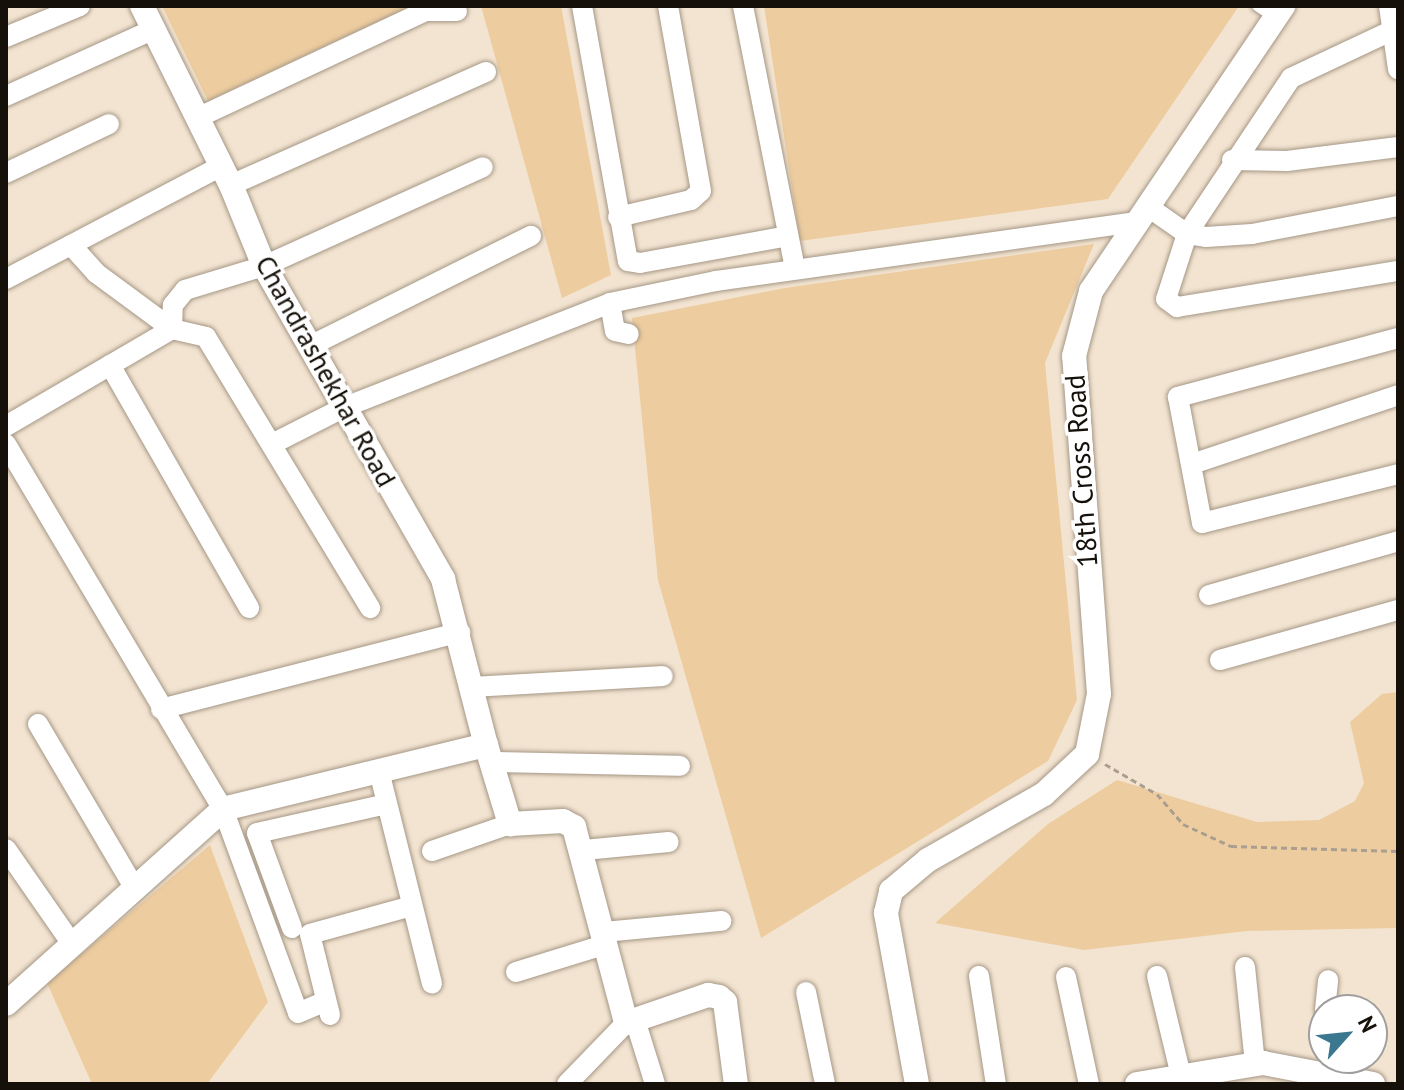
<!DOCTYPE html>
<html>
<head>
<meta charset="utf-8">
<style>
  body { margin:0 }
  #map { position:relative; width:1404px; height:1090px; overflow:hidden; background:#f3e4d1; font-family:"PT Sans",sans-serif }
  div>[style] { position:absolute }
  .green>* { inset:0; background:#edcc9f }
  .path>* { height:3px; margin-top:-1.5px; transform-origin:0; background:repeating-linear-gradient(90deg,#a99e8f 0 6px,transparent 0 10px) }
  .roads { filter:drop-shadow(0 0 2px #a59786) drop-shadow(0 0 2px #a59786) }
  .service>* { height:10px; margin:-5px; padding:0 5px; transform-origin:5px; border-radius:5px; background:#fff }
  .minor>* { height:20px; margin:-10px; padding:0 10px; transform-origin:10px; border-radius:10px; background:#fff }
  .tertiary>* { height:24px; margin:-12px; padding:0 12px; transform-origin:12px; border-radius:12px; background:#fff }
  span { translate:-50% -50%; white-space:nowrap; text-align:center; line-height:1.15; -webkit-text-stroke:7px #fff; paint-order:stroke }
  .street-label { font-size:28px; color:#151009 }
  .frame { position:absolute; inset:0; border:8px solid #151009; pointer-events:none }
  .north { position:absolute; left:1308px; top:994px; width:80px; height:80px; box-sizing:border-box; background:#fff; border:2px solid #a19f9d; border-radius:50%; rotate:63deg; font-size:22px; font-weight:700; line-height:32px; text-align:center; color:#151009 }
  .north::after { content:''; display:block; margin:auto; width:28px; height:36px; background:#3b788f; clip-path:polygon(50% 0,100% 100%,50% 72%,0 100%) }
</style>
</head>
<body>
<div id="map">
  <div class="green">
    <div style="clip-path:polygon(162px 6px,411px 6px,208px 101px)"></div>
    <div style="clip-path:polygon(481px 6px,561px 6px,611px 275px,562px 298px)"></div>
    <div style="clip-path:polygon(764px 6px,1239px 6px,1108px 199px,800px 241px)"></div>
    <div style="clip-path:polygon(1094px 244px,1045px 363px,1077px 700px,1048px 761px,761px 938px,658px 580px,632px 318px,785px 288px)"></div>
    <div style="clip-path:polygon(1398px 692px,1398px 928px,1247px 931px,1084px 950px,935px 923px,1048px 824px,1117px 780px,1257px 822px,1319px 820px,1355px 801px,1364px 783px,1350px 722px,1382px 694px)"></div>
    <div style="clip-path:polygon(210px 845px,268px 1002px,207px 1084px,92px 1084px,47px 983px)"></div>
  </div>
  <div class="path">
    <div style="left:1105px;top:764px;width:60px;rotate:30deg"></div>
    <div style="left:1157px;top:794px;width:40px;rotate:49deg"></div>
    <div style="left:1183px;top:824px;width:53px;rotate:24.6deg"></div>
    <div style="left:1231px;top:846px;width:167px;rotate:1.7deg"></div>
  </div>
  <div class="roads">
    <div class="service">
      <div style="left:1257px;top:6px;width:22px;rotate:34deg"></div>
    </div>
    <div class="minor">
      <div style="left:582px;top:6px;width:259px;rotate:79.8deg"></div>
      <div style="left:628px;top:261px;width:12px;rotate:9deg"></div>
      <div style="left:640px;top:263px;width:150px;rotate:-10.3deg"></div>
      <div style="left:743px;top:6px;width:268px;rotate:78.8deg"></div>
      <div style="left:1389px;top:6px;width:64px;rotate:81.9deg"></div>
      <div style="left:1393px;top:30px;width:113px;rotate:154.8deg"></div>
      <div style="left:1291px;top:78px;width:187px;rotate:123.7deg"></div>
      <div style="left:1187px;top:234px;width:68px;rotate:107.9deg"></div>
      <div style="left:1166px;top:299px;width:14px;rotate:36deg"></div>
      <div style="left:1177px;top:307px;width:224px;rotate:-9.3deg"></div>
      <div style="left:6px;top:37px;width:80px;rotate:-22.7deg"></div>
      <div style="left:6px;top:96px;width:160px;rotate:-24.3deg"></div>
      <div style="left:197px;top:118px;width:252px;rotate:-25.1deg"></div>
      <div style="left:425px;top:11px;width:32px"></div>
      <div style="left:1232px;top:160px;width:55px;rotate:1deg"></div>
      <div style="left:1287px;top:161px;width:112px;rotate:-7.2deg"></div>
      <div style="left:6px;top:173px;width:114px;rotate:-25.4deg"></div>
      <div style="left:231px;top:185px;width:279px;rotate:-23.9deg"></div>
      <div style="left:1147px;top:206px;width:49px;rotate:35deg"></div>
      <div style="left:1187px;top:234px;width:19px;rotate:9deg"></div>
      <div style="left:1206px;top:237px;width:46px;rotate:-3.7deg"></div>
      <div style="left:1252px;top:234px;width:149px;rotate:-10.9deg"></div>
      <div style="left:618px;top:217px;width:75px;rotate:-13.1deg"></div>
      <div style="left:691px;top:200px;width:13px;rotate:-42deg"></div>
      <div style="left:701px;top:191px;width:188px;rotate:-100.1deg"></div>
      <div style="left:71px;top:245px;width:38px;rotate:48deg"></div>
      <div style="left:96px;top:273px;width:94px;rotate:36.4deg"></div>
      <div style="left:172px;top:329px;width:35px;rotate:13deg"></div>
      <div style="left:206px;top:337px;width:317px;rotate:58.8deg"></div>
      <div style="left:6px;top:279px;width:243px;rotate:-27.7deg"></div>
      <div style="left:610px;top:303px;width:28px;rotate:80deg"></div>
      <div style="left:615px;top:331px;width:14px;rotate:12deg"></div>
      <div style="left:1398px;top:338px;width:228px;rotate:165deg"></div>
      <div style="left:1178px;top:397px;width:128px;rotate:79.2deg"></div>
      <div style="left:1202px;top:523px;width:202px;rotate:-14deg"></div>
      <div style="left:310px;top:346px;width:247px;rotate:-26.5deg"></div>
      <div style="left:110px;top:365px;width:280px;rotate:60.2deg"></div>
      <div style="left:6px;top:426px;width:192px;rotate:-30.3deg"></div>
      <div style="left:172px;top:329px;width:24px;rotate:-88deg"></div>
      <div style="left:173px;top:305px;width:19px;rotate:-51deg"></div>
      <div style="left:185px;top:290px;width:83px;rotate:-16.9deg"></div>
      <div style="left:264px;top:266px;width:240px;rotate:-24.3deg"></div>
      <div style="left:6px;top:444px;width:425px;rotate:59.3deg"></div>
      <div style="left:223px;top:809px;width:217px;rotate:69.8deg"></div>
      <div style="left:298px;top:1013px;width:30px;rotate:-23deg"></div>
      <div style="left:272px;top:444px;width:82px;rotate:-26.9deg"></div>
      <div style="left:345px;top:407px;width:285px;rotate:-21.4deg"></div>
      <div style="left:610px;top:303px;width:108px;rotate:-11.7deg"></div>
      <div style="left:716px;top:281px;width:422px;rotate:-8deg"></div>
      <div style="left:1192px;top:464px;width:217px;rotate:-18.5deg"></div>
      <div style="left:1209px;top:595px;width:197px;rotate:-15.9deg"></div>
      <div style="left:1220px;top:660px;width:185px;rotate:-15.7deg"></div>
      <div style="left:473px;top:687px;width:190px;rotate:-3.3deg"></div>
      <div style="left:161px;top:709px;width:309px;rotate:-14.4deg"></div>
      <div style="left:38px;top:724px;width:189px;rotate:59.5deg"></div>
      <div style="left:494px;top:762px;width:186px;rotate:1.2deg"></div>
      <div style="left:379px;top:771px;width:219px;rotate:76deg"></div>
      <div style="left:6px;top:849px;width:116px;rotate:55.2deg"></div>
      <div style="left:584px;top:850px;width:85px;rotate:-5.4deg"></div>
      <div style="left:432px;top:851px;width:83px;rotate:-19.1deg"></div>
      <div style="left:292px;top:928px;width:101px;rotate:-110.2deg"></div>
      <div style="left:257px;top:833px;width:133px;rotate:-12.6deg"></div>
      <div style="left:604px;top:932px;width:118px;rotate:-5.4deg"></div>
      <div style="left:1245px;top:967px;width:98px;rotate:84.1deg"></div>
      <div style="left:516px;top:972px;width:95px;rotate:-17.1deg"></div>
      <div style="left:979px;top:976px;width:109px;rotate:81.1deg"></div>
      <div style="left:1157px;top:976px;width:111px;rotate:76.5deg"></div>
      <div style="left:1066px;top:977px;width:109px;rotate:77.9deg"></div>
      <div style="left:806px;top:992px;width:94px;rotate:78.3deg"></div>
      <div style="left:1325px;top:1010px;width:30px;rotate:-84deg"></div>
      <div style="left:330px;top:1015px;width:83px;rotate:-103.9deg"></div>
      <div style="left:310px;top:934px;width:106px;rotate:-15.4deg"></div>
      <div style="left:635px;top:1020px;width:67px;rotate:72.6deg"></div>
      <div style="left:567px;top:1084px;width:85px;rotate:-46deg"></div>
    </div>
    <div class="tertiary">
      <div style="left:142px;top:6px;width:200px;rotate:63.6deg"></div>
      <div style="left:231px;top:185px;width:87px;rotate:67.8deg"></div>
      <div style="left:264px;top:266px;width:361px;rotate:60.2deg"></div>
      <div style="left:443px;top:579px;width:171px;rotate:75.5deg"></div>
      <div style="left:6px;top:1004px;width:292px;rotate:-41.9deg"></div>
      <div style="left:223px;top:809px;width:271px;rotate:-13.7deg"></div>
      <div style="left:486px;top:745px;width:83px;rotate:73.1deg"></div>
      <div style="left:510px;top:824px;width:53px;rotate:-3.2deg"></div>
      <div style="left:563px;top:821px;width:13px;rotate:29deg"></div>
      <div style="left:574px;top:827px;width:203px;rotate:75.1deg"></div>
      <div style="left:626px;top:1023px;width:87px;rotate:-18.9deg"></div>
      <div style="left:708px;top:995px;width:11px;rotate:10deg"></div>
      <div style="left:719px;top:997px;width:8px;rotate:40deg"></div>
      <div style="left:725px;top:1002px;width:83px;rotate:82.4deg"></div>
      <div style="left:917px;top:1084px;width:174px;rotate:-100.3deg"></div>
      <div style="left:886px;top:913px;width:23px;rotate:-77deg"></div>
      <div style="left:891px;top:891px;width:48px;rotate:-40deg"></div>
      <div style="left:928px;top:860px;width:133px;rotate:-29.6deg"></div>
      <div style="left:1044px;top:794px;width:59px;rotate:-42.9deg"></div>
      <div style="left:1087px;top:754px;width:61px;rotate:-78.7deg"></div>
      <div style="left:1099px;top:694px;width:339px;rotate:-94.2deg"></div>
      <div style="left:1074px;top:356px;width:67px;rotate:-75.3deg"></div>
      <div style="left:1091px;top:291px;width:344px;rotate:-56deg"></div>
      <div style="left:1137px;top:1084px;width:128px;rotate:-9.5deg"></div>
      <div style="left:1263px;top:1063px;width:112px;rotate:10.8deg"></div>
    </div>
  </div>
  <div class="street-label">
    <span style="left:326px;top:371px;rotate:61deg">Chandrashekhar Road</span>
    <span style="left:1081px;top:471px;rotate:-94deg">18th Cross Road</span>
  </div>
  <div class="frame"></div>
  <div class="north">N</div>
</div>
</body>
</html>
